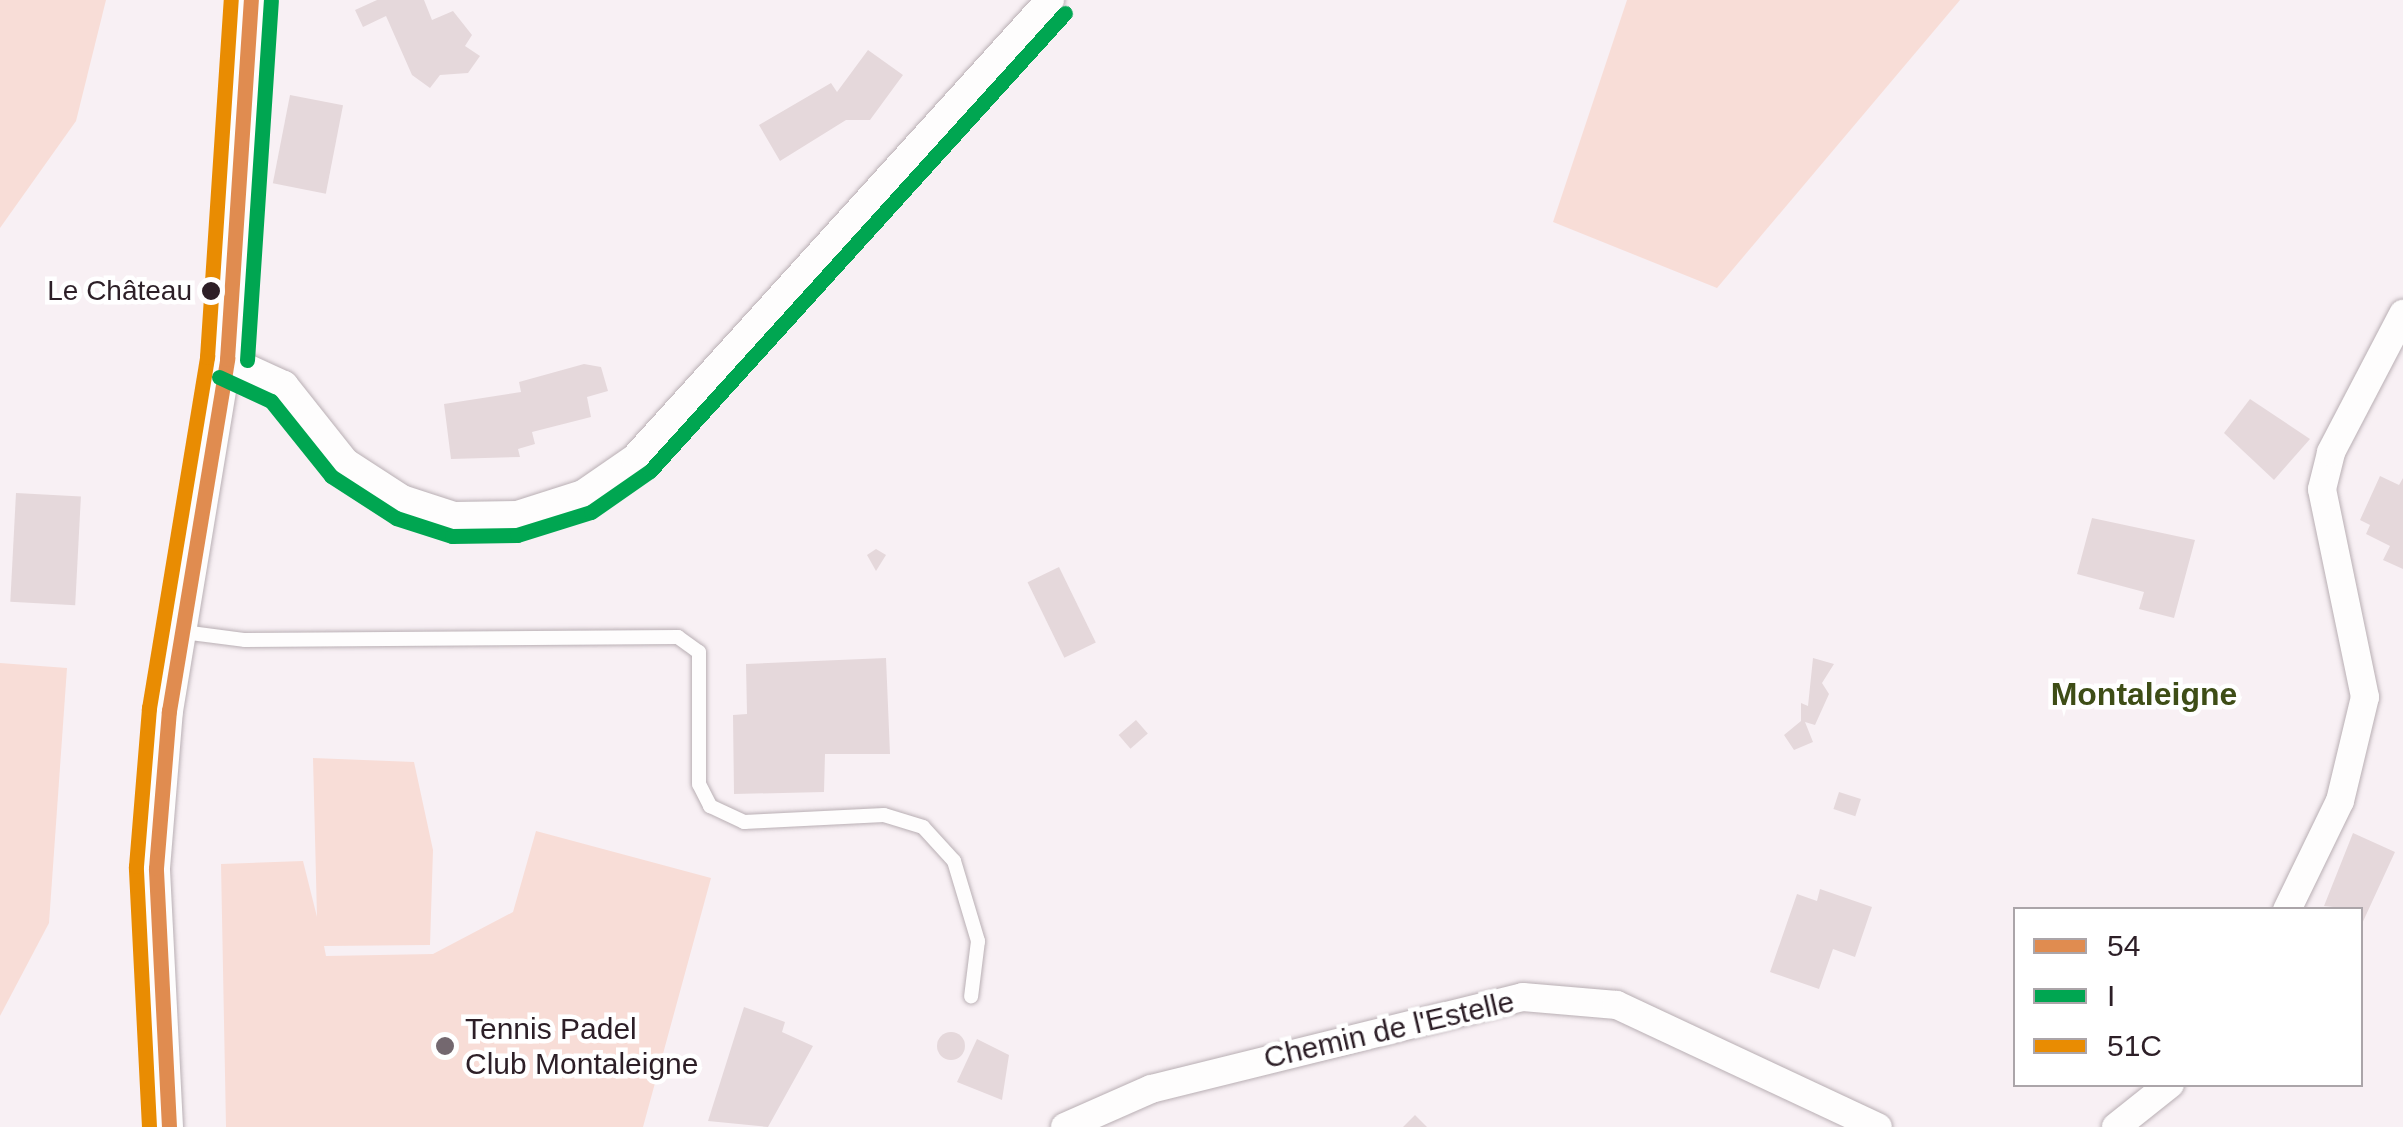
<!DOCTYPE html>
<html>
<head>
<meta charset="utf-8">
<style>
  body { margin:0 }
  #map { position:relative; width:2403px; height:1127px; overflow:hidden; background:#f8f0f4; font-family:Arial,sans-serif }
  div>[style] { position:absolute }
  .green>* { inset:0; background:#f8ddd7 }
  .building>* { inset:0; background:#e5d8db; transform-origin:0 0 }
  .round { border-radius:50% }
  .roads { filter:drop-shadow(0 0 2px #b9afb4) drop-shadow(0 0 2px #b9afb4) }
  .lane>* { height:14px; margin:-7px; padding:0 7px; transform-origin:7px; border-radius:7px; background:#fefdfd }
  .street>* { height:28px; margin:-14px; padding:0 14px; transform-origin:14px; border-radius:14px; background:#fefdfd }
  .bus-1>* { height:15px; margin:-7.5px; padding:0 7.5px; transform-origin:7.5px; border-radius:7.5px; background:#e08c50 }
  .bus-2>* { height:15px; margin:-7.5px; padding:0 7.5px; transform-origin:7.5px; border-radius:7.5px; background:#00a651 }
  .bus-3>* { height:15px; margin:-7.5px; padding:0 7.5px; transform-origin:7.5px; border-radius:7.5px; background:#e98c02 }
  .dots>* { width:28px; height:28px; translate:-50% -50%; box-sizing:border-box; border:5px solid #fff; border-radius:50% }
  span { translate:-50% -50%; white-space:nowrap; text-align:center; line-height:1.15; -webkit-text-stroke:9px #fff; paint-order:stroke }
  .bus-label { font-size:28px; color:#2d1f27 }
  .right { translate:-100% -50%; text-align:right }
  .poi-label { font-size:30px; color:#2d1f27 }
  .left { translate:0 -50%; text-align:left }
  .street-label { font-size:30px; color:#2d1f27 }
  .neighbourhood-label { font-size:32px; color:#3e4d16; font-weight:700 }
  .legend { position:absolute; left:2013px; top:907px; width:350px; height:180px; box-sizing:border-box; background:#fff; border:2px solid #aba5a9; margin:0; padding:12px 18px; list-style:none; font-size:30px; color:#2d1f27 }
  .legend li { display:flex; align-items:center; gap:20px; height:50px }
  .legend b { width:50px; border:2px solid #aba5a9 }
</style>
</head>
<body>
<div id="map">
  <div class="green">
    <div style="clip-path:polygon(0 0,106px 0,76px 121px,0 228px)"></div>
    <div style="clip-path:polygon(1627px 0,1960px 0,1717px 288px,1553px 222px)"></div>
    <div style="clip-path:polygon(0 663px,67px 668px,49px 923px,0 1016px)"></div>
    <div style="clip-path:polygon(313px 758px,414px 762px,433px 850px,430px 945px,324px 946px,326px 956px,433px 954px,513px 912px,536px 831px,711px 878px,643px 1127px,226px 1127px,221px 864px,303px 861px,317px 917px)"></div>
  </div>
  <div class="building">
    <div style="clip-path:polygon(377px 0,424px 0,432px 20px,453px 11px,472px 35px,465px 46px,480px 56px,468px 73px,440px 75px,430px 88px,412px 75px,386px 16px,363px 27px,355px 10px)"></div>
    <div style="clip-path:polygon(868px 50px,903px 75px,870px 120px,846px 120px,780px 161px,759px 125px,831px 83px,837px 92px)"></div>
    <div style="left:290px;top:95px;width:54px;height:90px;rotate:11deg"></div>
    <div style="clip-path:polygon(584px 364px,601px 367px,608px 391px,587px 397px,591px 417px,532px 432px,535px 444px,518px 449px,520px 457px,451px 459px,444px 404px,521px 392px,519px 382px)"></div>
    <div style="clip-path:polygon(2250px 399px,2310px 439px,2274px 480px,2224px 433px)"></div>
    <div style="clip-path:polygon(2380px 476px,2399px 485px,2403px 478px,2403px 569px,2383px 560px,2390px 546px,2366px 534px,2370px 525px,2360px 520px)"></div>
    <div style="left:16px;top:493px;width:65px;height:109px;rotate:3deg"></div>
    <div style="clip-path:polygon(2092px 518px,2195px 540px,2174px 618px,2139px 609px,2144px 592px,2077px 574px)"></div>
    <div style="clip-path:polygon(876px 549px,886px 555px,876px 571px,867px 555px)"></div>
    <div style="left:1059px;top:567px;width:84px;height:35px;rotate:64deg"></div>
    <div style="clip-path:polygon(886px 658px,890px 754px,825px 754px,824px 792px,734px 794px,733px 715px,747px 714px,746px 664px)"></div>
    <div style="clip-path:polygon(1813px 658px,1834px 664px,1822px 683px,1829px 694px,1815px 725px,1805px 722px,1813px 742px,1794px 750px,1784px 735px,1801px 721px,1801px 703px,1808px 706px)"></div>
    <div style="left:1136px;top:720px;width:18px;height:23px;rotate:49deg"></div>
    <div style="left:1839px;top:792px;width:23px;height:18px;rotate:18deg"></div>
    <div style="clip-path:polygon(2353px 833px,2395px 852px,2360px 928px,2360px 910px,2324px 906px)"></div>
    <div style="clip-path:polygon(1820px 889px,1872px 907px,1855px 957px,1833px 949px,1819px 989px,1770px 972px,1797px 894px,1817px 901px)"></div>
    <div style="clip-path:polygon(744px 1007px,785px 1022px,782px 1032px,813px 1046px,768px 1127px,708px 1121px)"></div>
    <div class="round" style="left:937px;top:1032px;width:28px;height:28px"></div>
    <div style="clip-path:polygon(977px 1039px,1009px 1055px,1002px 1100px,957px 1082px)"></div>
    <div style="clip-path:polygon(1415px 1115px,1427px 1127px,1403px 1127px)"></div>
  </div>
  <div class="roads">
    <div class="lane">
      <div style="left:183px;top:632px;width:63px;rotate:7.4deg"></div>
      <div style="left:245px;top:640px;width:433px;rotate:-0.4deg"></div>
      <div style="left:678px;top:637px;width:26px;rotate:36deg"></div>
      <div style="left:699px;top:652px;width:132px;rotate:90deg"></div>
      <div style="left:699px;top:784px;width:25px;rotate:63deg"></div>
      <div style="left:710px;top:806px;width:38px;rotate:25deg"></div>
      <div style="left:744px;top:822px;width:140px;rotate:-2.9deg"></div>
      <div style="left:884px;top:815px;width:41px;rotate:17.1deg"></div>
      <div style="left:923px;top:827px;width:46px;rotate:47.6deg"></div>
      <div style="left:954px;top:861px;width:84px;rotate:73.3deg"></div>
      <div style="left:978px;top:941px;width:56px;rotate:97.1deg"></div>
    </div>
    <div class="street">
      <div style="left:227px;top:359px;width:63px;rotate:24.5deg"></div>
      <div style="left:284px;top:385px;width:98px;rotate:51.6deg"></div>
      <div style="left:345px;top:462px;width:68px;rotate:33deg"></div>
      <div style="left:402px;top:499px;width:55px;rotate:18.1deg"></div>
      <div style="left:454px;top:516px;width:63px;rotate:-0.9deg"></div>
      <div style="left:517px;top:515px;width:69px;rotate:-17.7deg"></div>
      <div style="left:583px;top:494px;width:63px;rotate:-34.7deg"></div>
      <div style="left:635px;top:458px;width:618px;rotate:-47.82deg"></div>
      <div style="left:2287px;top:910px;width:121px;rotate:-64.1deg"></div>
      <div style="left:2340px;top:801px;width:107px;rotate:-76.5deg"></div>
      <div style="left:2365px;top:697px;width:212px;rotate:-101.7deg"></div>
      <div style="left:2322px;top:489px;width:38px;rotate:-76deg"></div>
      <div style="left:2331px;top:452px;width:156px;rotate:-62.4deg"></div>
      <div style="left:169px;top:1127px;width:259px;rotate:-92.9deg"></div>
      <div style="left:156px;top:868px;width:158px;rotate:-85.3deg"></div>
      <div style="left:169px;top:711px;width:357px;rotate:-80.6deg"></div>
      <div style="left:227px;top:359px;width:360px;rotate:-86.2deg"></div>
      <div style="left:1065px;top:1127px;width:94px;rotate:-23.8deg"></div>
      <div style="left:1151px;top:1089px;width:383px;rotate:-13.9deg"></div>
      <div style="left:1523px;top:997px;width:94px;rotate:4.9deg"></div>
      <div style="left:1617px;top:1005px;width:288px;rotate:25.1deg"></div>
      <div style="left:2116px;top:1127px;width:69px;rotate:-38.5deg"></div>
    </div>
  </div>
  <div class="bus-1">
    <div style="left:169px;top:1127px;width:259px;rotate:-92.9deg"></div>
    <div style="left:156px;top:868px;width:158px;rotate:-85.3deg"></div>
    <div style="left:169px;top:711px;width:357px;rotate:-80.6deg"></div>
    <div style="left:227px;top:359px;width:360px;rotate:-86.2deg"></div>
  </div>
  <div class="bus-2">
    <div style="left:247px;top:360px;width:360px;rotate:-86.2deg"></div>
    <div style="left:219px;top:377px;width:57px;rotate:24.8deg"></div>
    <div style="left:271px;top:401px;width:96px;rotate:51.3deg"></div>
    <div style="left:331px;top:476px;width:77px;rotate:32.9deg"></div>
    <div style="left:396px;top:518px;width:59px;rotate:17.8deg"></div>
    <div style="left:452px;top:536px;width:65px;rotate:-0.9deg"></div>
    <div style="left:517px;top:535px;width:77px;rotate:-17.3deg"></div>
    <div style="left:591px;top:512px;width:72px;rotate:-34.8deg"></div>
    <div style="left:650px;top:471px;width:618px;rotate:-47.82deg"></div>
  </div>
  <div class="bus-3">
    <div style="left:149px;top:1127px;width:261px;rotate:-92.9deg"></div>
    <div style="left:136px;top:866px;width:159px;rotate:-85.3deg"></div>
    <div style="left:149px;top:708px;width:356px;rotate:-80.6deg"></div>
    <div style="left:207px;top:357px;width:358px;rotate:-86.2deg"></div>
  </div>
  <div class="dots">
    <div style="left:211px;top:291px;background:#2d1f27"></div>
    <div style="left:445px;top:1046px;background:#74686f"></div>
  </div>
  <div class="bus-label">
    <span class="right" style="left:192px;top:291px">Le Château</span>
  </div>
  <div class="poi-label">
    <span class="left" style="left:465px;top:1046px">Tennis Padel<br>Club Montaleigne</span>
  </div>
  <div class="street-label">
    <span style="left:1389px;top:1030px;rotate:-13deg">Chemin de l'Estelle</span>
  </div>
  <div class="neighbourhood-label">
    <span style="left:2144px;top:694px">Montaleigne</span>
  </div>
  <ul class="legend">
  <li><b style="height:12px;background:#e08c50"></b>54</li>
  <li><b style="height:12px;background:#00a651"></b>I</li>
  <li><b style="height:12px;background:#e98c02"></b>51C</li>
  </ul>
</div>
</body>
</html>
